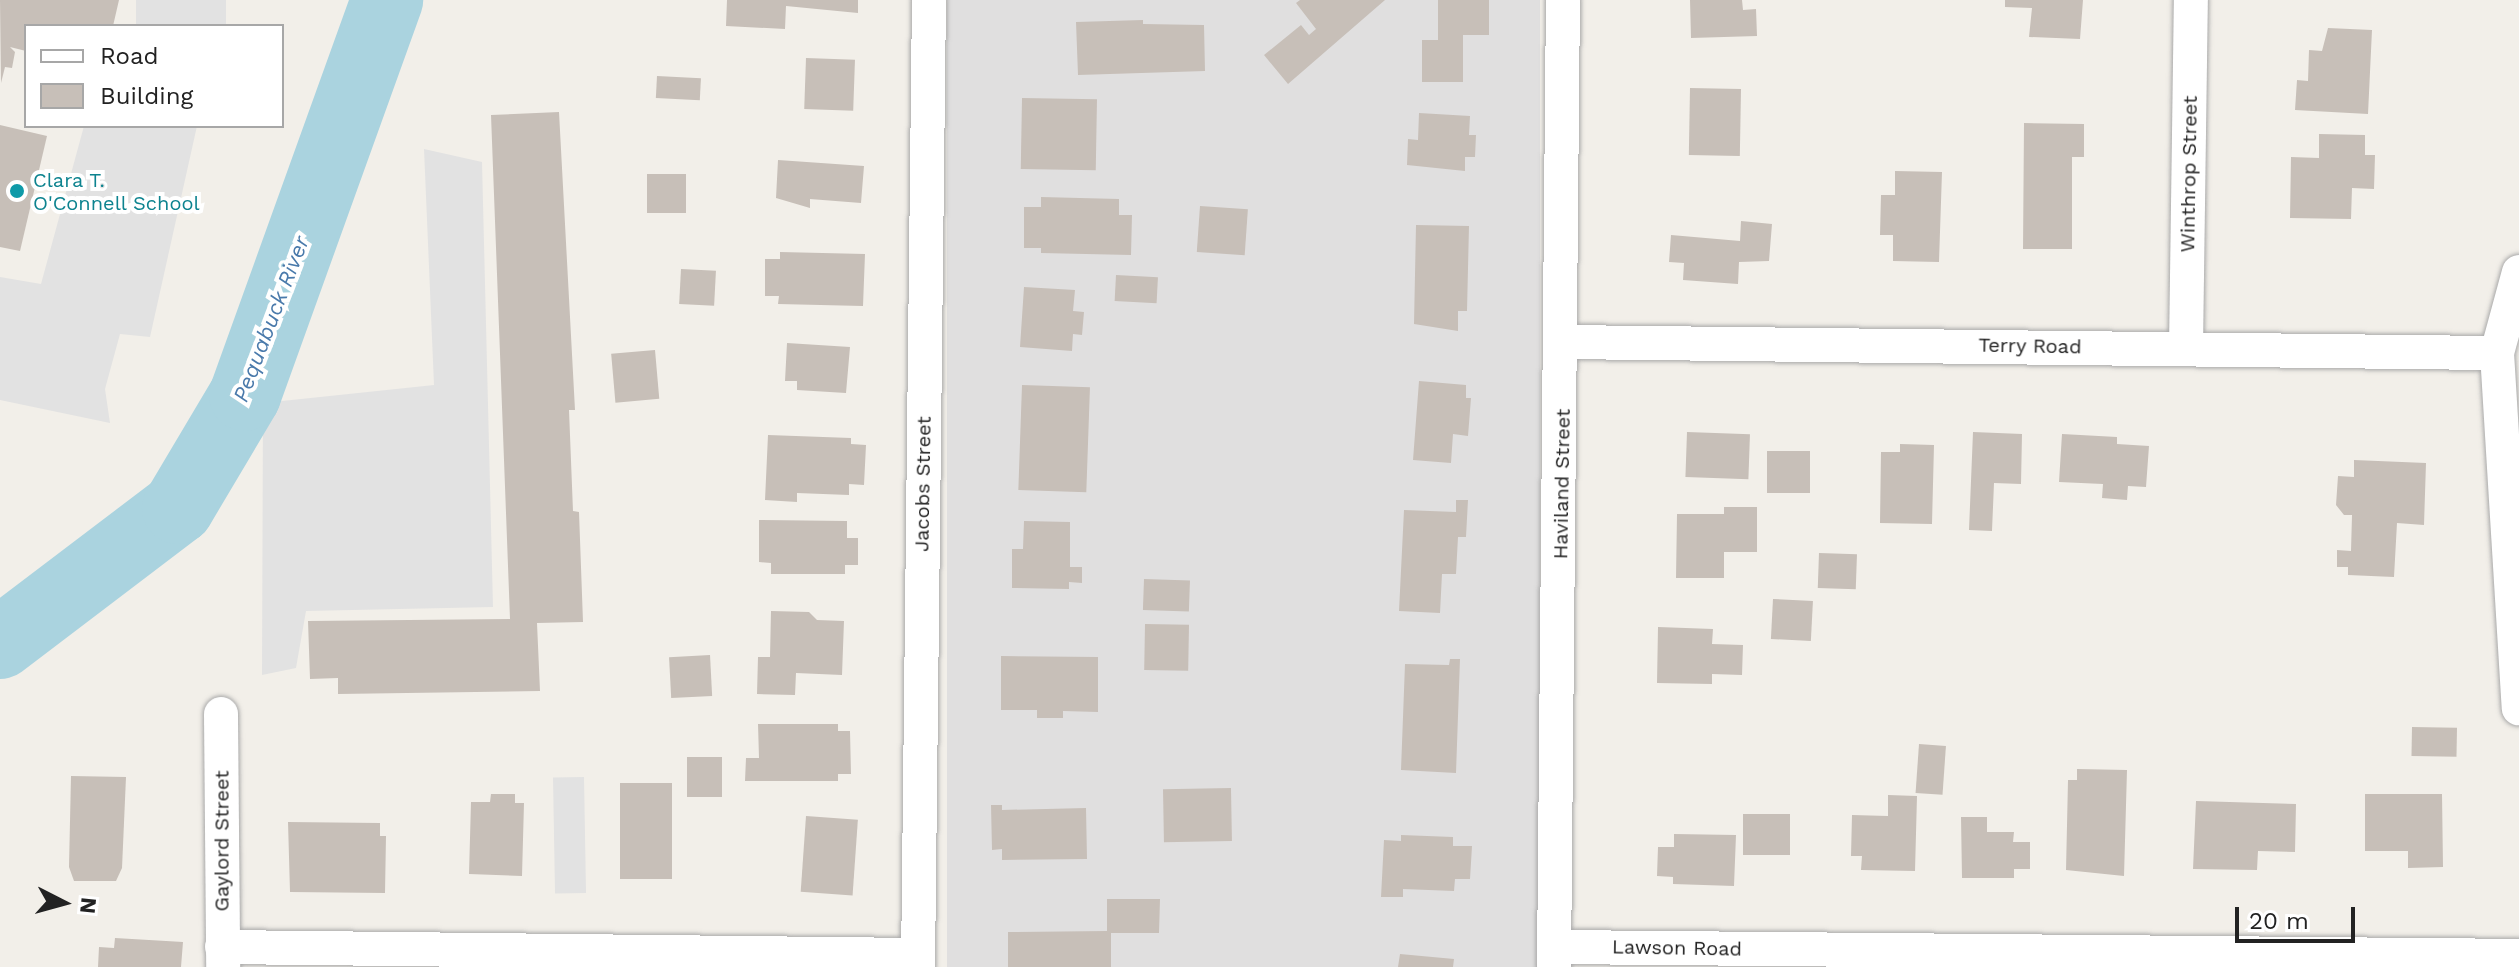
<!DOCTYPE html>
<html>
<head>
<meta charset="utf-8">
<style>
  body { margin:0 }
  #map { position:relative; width:2519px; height:967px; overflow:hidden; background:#f2efe9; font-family:"Work Sans",sans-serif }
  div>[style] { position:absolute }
  .residential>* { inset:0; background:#e0dfdf; transform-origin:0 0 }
  .parking>* { inset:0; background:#e2e2e2; transform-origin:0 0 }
  .river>* { height:72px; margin:-36px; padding:0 36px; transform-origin:36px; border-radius:36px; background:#aad3df }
  .building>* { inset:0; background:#c7bfb8; transform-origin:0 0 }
  .roads { filter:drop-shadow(0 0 2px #a9a9a9) drop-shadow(0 0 2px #a9a9a9) }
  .street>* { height:34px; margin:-17px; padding:0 17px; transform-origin:17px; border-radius:17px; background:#fff }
  .dots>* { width:22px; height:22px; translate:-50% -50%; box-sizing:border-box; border:4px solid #fff; border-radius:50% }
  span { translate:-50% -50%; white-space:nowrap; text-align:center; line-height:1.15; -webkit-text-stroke:8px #fff; paint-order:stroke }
  .street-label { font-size:20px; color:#222 }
  .culture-label { font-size:20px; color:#0d838f }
  .left { translate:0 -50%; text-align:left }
  .water-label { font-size:22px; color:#4a7aab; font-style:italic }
  .legend { position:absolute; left:24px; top:24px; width:260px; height:104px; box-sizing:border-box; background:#fff; border:2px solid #a7a7a7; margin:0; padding:10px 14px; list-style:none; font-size:24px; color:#222 }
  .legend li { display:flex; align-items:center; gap:16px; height:40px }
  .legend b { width:40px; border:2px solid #a7a7a7 }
  .north { position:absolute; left:24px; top:863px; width:80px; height:80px; -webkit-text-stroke:6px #fff; paint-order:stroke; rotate:96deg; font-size:22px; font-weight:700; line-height:32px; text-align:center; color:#222 }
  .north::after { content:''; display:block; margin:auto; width:28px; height:36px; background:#222; clip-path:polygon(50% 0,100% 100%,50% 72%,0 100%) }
  .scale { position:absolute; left:2235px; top:907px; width:120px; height:36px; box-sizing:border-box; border:4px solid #222; border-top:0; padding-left:10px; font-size:24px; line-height:28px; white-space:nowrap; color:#222; -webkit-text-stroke:6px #fff; paint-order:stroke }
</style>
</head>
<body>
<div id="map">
  <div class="residential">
    <div style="left:947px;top:0;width:593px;height:967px"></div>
  </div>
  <div class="parking">
    <div style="left:136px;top:0;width:90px;height:26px"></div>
    <div style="clip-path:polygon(84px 126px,197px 126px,150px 337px,120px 334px,105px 389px,110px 423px,0 400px,0 277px,41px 284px)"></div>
    <div style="clip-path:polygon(424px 149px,482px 162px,493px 607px,306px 611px,296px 668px,262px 675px,263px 403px,434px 385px)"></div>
    <div style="left:584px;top:777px;width:116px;height:31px;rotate:89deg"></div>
  </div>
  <div class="river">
    <div style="left:0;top:643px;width:223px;rotate:-37.2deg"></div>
    <div style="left:178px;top:508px;width:131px;rotate:-59.3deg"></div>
    <div style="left:245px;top:395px;width:420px;rotate:-70.2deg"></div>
  </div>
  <div class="building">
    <div style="clip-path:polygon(0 0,119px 0,113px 26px,26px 26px,26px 51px,10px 47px,15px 52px,12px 68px,5px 67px,1px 83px)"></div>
    <div style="clip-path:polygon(727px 0,858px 0,858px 13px,786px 6px,785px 29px,726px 26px)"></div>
    <div style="clip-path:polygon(1300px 0,1385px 0,1288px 84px,1264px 55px,1301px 25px,1309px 35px,1316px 29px,1296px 3px)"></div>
    <div style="clip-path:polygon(1438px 0,1489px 0,1489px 35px,1463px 35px,1463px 82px,1422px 82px,1422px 40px,1438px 40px)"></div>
    <div style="clip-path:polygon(1690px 0,1742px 0,1743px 10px,1756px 9px,1757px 36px,1691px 38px)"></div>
    <div style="clip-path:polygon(2005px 0,2083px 0,2080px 39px,2029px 37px,2032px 8px,2005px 7px)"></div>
    <div style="clip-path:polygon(1143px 20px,1143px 24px,1204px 25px,1205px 71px,1078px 75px,1076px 22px)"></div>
    <div style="clip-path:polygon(2328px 28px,2372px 30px,2368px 114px,2295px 110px,2297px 80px,2308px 81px,2309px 50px,2322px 51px)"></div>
    <div style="left:806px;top:58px;width:49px;height:51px;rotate:2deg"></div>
    <div style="left:657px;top:76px;width:44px;height:22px;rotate:3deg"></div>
    <div style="left:1690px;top:88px;width:51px;height:67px;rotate:1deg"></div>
    <div style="left:1022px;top:98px;width:75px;height:71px;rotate:1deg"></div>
    <div style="clip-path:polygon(559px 112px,575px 410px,569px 410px,573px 511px,579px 512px,583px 622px,537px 623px,540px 691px,338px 694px,338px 678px,310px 679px,308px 621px,510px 619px,491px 115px)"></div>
    <div style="clip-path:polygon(1419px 113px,1470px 116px,1469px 135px,1476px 135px,1475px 157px,1465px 157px,1465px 171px,1407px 165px,1408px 139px,1418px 140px)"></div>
    <div style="clip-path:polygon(2024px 123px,2084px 124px,2084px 157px,2072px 157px,2072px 249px,2023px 249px)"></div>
    <div style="clip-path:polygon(0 125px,47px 136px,20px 251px,0 247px)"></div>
    <div style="clip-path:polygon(2319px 134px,2365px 135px,2365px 155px,2375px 155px,2374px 189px,2352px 188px,2351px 219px,2290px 218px,2291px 157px,2319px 158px)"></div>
    <div style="clip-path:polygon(778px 160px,864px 166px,861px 203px,810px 199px,810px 208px,776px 198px)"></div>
    <div style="clip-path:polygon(1895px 171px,1942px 172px,1939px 262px,1893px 261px,1893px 235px,1880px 235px,1881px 195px,1895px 195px)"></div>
    <div style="left:647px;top:174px;width:39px;height:39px"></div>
    <div style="clip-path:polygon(1041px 197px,1119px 199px,1119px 215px,1132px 215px,1131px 255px,1041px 253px,1041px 248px,1024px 248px,1024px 207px,1041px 207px)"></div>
    <div style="left:1200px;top:206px;width:48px;height:46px;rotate:4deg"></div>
    <div style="clip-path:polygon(1741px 221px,1772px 224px,1769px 261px,1739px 262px,1738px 284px,1683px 280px,1684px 263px,1669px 262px,1671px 235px,1740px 241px)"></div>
    <div style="clip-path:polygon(1416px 225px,1469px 226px,1467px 311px,1458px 311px,1458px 331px,1414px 324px)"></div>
    <div style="clip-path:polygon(780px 252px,865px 254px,863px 306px,778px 304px,779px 296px,765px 296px,765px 259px,780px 259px)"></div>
    <div style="left:681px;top:269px;width:35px;height:35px;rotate:3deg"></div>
    <div style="left:1116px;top:275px;width:42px;height:26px;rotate:3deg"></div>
    <div style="clip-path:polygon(1024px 287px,1075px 290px,1073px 311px,1084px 312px,1082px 335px,1073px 334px,1072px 351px,1020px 347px)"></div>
    <div style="clip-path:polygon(787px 343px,850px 347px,846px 393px,797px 390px,797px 381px,785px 381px)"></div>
    <div style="left:655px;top:350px;width:49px;height:44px;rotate:85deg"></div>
    <div style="clip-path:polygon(1419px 381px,1466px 385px,1466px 398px,1471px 398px,1468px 436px,1453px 434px,1451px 463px,1413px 460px)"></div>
    <div style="left:1022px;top:385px;width:68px;height:105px;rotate:2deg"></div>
    <div style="left:1687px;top:432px;width:63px;height:45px;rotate:2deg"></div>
    <div style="clip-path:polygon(1973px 432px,2022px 434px,2021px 484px,1994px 483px,1992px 531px,1969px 530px)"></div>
    <div style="clip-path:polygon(2062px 434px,2117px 437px,2117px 444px,2149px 446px,2146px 487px,2128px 486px,2127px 500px,2102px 498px,2103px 484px,2059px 482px)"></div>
    <div style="clip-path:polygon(768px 435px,851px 438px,851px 444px,866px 445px,864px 485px,849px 484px,849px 495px,797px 493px,797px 502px,765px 500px)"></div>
    <div style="clip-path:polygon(1900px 444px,1934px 445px,1932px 524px,1880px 523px,1881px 452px,1900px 452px)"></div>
    <div style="left:1767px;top:451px;width:43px;height:42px"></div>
    <div style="clip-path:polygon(2354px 460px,2426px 463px,2424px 525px,2397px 523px,2394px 577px,2348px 575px,2348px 567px,2337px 567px,2337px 550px,2351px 551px,2352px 515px,2344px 515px,2336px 505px,2338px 476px,2354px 477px)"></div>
    <div style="clip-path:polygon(1456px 500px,1468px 500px,1466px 537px,1458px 537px,1456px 574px,1442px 574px,1440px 613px,1399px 611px,1404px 510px,1456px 512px)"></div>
    <div style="clip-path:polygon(1724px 507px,1757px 507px,1757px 552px,1724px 552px,1724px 578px,1676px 578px,1677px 514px,1724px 514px)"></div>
    <div style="clip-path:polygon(759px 520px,847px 521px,847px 538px,858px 538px,858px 565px,845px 565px,845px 574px,771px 574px,771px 563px,759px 562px)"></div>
    <div style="clip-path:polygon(1024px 521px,1070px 522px,1070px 567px,1082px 567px,1082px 583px,1069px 582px,1069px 589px,1012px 588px,1012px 549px,1023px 549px)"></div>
    <div style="left:1819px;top:553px;width:38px;height:35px;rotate:2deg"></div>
    <div style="left:1144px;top:579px;width:46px;height:31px;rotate:2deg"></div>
    <div style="left:1773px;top:599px;width:40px;height:40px;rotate:3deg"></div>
    <div style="clip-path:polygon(771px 611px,809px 612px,817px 620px,844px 621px,842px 675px,796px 673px,795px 695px,757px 694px,758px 657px,770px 657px)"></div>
    <div style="left:1145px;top:624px;width:44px;height:46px;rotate:1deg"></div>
    <div style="clip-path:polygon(1658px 627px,1713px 629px,1712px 644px,1743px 645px,1742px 675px,1712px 674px,1712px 684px,1657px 683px)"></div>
    <div style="left:710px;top:655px;width:41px;height:41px;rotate:87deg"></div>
    <div style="clip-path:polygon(1001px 656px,1098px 657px,1098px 712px,1063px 711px,1063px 718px,1037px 718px,1037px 710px,1001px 710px)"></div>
    <div style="clip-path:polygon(1450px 659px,1460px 659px,1456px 773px,1401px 770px,1405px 664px,1449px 665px)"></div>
    <div style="clip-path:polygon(758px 724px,838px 724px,838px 731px,850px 731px,851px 774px,838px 774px,838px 781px,745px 781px,746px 758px,759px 758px)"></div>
    <div style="left:2412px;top:727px;width:45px;height:29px;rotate:1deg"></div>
    <div style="left:1919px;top:744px;width:27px;height:49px;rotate:4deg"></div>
    <div style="left:687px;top:757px;width:35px;height:40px"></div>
    <div style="clip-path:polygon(2077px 769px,2127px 770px,2124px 876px,2066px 870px,2068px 780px,2077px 780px)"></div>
    <div style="clip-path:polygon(71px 776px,126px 777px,122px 868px,116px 881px,74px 881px,69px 867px)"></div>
    <div style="left:672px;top:783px;width:96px;height:52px;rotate:90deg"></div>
    <div style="left:1231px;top:788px;width:53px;height:68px;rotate:89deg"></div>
    <div style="clip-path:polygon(491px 794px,515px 794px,515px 803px,524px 803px,522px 876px,469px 874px,471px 802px,490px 802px)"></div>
    <div style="clip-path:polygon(2365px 794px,2442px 794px,2443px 867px,2408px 868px,2408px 851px,2365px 851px)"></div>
    <div style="clip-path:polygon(1888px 795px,1917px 796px,1915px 871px,1861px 870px,1862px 856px,1851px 856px,1852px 815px,1888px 816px)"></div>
    <div style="clip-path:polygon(2196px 801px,2296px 804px,2295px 852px,2258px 851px,2257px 870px,2193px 869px)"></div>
    <div style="clip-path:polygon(991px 805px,1002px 805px,1002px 810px,1086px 808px,1087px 859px,1002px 860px,1002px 849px,992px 850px)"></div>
    <div style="left:1743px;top:814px;width:47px;height:41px"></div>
    <div style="left:806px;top:816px;width:52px;height:76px;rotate:4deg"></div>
    <div style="clip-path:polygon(1961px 817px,1987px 817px,1987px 832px,2014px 832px,2013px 842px,2030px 842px,2030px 869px,2014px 869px,2014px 878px,1962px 878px)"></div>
    <div style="clip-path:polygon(288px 822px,380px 823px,380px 836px,386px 836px,385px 893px,290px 892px)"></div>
    <div style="clip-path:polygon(1674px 834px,1736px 835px,1734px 886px,1673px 884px,1673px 877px,1657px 876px,1658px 847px,1674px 847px)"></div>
    <div style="clip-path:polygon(1401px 835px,1453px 837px,1453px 846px,1472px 846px,1470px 879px,1455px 879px,1454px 891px,1403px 889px,1403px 897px,1381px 897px,1384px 840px,1401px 841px)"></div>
    <div style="clip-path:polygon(1107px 899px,1160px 899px,1159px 933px,1111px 933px,1111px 967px,1008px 967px,1008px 932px,1107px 931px)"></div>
    <div style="clip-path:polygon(115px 938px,183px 942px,181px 967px,98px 967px,99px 947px,114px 948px)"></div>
    <div style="clip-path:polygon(1400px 954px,1454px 959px,1453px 967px,1398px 967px)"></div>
  </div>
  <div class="roads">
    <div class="street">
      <div style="left:2519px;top:272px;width:84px;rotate:105.2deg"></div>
      <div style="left:2497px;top:353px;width:356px;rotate:86.5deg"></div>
      <div style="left:1564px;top:342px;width:933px;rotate:0.68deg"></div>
      <div style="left:2186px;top:348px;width:348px;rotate:-89.2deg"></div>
      <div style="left:221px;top:714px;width:253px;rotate:89.5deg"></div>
      <div style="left:222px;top:947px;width:696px;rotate:0.66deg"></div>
      <div style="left:1555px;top:947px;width:964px;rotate:0.53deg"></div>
      <div style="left:918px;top:967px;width:967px;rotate:-89.35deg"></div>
      <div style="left:1554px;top:967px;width:967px;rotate:-89.47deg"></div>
    </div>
  </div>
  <div class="dots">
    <div style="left:17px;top:191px;background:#0f9aa8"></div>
  </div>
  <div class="street-label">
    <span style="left:2189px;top:174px;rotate:-89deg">Winthrop Street</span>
    <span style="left:2030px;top:346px;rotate:1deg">Terry Road</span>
    <span style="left:923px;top:484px;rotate:-89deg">Jacobs Street</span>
    <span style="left:1562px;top:484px;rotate:-89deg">Haviland Street</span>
    <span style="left:222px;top:841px;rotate:-90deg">Gaylord Street</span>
    <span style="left:1677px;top:948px;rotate:1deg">Lawson Road</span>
  </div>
  <div class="culture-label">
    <span class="left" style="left:33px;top:192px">Clara T.<br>O'Connell School</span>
  </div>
  <div class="water-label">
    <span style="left:271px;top:319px;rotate:-69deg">Pequabuck River</span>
  </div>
  <ul class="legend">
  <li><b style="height:10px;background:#fff"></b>Road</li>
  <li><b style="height:22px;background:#c7bfb8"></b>Building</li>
  </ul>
  <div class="north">N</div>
  <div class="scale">20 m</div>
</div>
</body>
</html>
